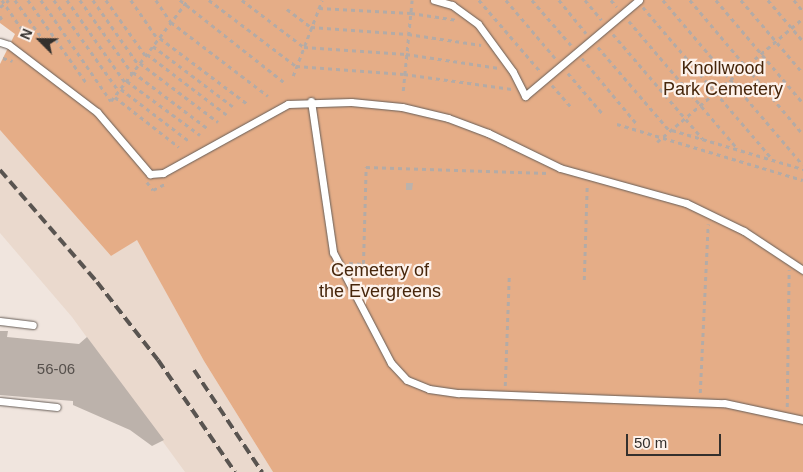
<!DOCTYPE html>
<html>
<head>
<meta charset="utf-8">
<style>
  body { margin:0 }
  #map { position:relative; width:803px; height:472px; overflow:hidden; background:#f0e5de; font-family:Helvetica,sans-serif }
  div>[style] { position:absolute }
  .built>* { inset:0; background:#ead9cd }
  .green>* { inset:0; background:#e5ad87 }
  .building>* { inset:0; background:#bcb2ab }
  .path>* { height:2.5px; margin-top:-1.25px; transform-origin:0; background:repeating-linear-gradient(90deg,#b4aba6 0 4px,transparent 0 8px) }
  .roads { filter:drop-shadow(0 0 1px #665d57) drop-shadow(0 0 1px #665d57) }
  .lane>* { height:7px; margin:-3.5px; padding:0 3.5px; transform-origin:3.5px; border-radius:3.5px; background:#fff }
  .rail>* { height:4px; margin-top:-2px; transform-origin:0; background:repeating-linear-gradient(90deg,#595450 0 10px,transparent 0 15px) }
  span { translate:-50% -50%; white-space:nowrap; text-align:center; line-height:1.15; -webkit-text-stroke:4.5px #fdf2eb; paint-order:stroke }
  .number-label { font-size:15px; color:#56504c }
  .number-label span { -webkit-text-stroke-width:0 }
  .park-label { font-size:18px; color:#47260b }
  .north { position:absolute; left:15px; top:15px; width:50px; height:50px; -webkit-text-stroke:4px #fdf2eb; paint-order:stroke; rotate:293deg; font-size:14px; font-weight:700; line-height:20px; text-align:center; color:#34302d }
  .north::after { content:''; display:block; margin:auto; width:18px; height:22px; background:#34302d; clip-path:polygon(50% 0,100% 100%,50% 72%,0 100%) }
  .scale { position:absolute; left:626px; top:434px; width:95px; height:22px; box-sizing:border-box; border:2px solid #34302d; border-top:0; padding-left:6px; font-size:15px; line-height:18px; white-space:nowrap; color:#34302d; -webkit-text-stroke:4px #fdf2eb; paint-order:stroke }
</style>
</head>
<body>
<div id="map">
  <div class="built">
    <div style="clip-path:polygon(0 130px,111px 256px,137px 239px,204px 361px,273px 472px,185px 472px,72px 317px,0 233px)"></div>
  </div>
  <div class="green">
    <div style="clip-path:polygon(0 0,803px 0,803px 472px,273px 472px,204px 361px,137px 240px,111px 256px,0 130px,0 64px,15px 34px,0 23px)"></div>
  </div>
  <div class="building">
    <div style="clip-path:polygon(406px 183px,413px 183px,412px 190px,406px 190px)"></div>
    <div style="clip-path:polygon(0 331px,8px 331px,7px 337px,79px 344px,87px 337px,164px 440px,152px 446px,130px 430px,73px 405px,73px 401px,0 395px)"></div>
  </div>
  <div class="path">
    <div style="left:2px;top:0;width:50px;rotate:55.7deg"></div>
    <div style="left:15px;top:0;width:64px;rotate:54.6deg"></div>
    <div style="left:28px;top:0;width:104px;rotate:54.8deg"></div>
    <div style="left:41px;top:0;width:123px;rotate:55.3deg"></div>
    <div style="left:111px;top:101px;width:127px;rotate:-52.7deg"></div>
    <div style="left:54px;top:0;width:112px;rotate:54.5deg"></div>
    <div style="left:67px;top:0;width:100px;rotate:54.7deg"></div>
    <div style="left:80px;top:0;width:90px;rotate:54.5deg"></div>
    <div style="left:93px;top:0;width:78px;rotate:54.9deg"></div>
    <div style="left:106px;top:0;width:69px;rotate:54.5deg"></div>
    <div style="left:131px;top:0;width:47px;rotate:55.3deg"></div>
    <div style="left:156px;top:0;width:27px;rotate:56deg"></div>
    <div style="left:171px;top:22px;width:122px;rotate:37.3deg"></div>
    <div style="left:180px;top:0;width:132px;rotate:38.3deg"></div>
    <div style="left:209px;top:0;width:109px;rotate:37.2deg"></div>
    <div style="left:296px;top:66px;width:108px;rotate:4.2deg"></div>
    <div style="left:404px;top:74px;width:109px;rotate:7.9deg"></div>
    <div style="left:242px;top:0;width:78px;rotate:37.2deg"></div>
    <div style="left:304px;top:47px;width:102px;rotate:3.9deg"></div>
    <div style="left:406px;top:54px;width:94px;rotate:8.6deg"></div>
    <div style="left:479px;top:0;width:94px;rotate:49.3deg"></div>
    <div style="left:506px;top:0;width:77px;rotate:49.7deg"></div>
    <div style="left:532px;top:0;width:61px;rotate:49deg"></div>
    <div style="left:559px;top:0;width:43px;rotate:50.7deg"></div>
    <div style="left:585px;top:0;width:26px;rotate:50deg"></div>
    <div style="left:611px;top:0;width:9px;rotate:49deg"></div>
    <div style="left:663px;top:0;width:216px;rotate:49.7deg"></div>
    <div style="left:690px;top:0;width:175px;rotate:49.9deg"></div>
    <div style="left:716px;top:0;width:135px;rotate:49.8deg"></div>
    <div style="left:741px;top:0;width:96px;rotate:49.7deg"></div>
    <div style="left:768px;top:0;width:54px;rotate:49.5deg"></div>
    <div style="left:794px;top:0;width:14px;rotate:51deg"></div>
    <div style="left:0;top:7px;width:11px;rotate:-38deg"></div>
    <div style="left:643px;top:7px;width:201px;rotate:49.6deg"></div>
    <div style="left:319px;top:8px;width:92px;rotate:3.1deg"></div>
    <div style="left:411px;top:13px;width:47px;rotate:8.7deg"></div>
    <div style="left:287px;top:9px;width:30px;rotate:37deg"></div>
    <div style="left:311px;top:27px;width:97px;rotate:4.1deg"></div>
    <div style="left:408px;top:34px;width:74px;rotate:8.6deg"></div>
    <div style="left:0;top:16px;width:6px;rotate:59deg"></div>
    <div style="left:629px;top:21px;width:168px;rotate:49.6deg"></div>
    <div style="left:613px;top:34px;width:138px;rotate:49.4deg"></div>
    <div style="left:160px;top:38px;width:111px;rotate:37deg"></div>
    <div style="left:153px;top:46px;width:103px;rotate:37.1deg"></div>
    <div style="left:598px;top:47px;width:111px;rotate:49.4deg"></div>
    <div style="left:147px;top:54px;width:101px;rotate:37.3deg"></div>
    <div style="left:3px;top:58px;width:10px;rotate:17deg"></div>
    <div style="left:582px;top:58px;width:86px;rotate:50.2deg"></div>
    <div style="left:140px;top:63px;width:98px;rotate:37.1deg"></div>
    <div style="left:133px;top:72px;width:93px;rotate:37.1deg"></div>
    <div style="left:568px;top:73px;width:54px;rotate:49.5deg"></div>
    <div style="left:293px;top:76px;width:81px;rotate:-69.1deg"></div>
    <div style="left:127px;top:81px;width:91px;rotate:36.5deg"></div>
    <div style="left:552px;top:85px;width:30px;rotate:49deg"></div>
    <div style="left:121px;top:89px;width:86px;rotate:37.4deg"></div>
    <div style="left:403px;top:91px;width:91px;rotate:-84.4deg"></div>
    <div style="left:115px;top:97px;width:81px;rotate:38deg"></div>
    <div style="left:617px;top:124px;width:194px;rotate:16.8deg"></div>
    <div style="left:672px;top:130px;width:137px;rotate:16.6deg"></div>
    <div style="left:657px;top:142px;width:192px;rotate:-40.3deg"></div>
    <div style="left:147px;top:182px;width:10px;rotate:53deg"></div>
    <div style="left:153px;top:190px;width:16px;rotate:-27deg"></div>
    <div style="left:349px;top:263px;width:14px;rotate:4deg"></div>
    <div style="left:363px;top:272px;width:105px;rotate:-88.4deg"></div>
    <div style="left:366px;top:167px;width:182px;rotate:1.9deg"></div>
    <div style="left:584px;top:280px;width:96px;rotate:-88.2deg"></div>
    <div style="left:505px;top:386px;width:109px;rotate:-87.9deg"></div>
    <div style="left:700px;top:393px;width:169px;rotate:-87.3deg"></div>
    <div style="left:787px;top:407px;width:137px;rotate:-89.2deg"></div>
  </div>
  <div class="roads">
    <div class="lane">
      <div style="left:434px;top:0;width:19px;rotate:16deg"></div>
      <div style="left:452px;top:5px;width:32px;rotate:36deg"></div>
      <div style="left:478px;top:24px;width:59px;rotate:53.9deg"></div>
      <div style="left:513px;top:72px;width:27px;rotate:63deg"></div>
      <div style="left:525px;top:96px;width:149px;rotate:-40.1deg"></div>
      <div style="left:0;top:42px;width:9px;rotate:18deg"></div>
      <div style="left:9px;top:45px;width:111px;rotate:37.3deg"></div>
      <div style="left:97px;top:112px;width:82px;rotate:49.5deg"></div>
      <div style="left:150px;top:174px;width:13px;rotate:-4deg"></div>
      <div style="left:163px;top:173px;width:143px;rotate:-28.9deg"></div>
      <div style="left:288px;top:104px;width:63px;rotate:-1.8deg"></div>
      <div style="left:351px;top:102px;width:51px;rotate:5.6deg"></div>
      <div style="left:402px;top:107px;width:47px;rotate:13.4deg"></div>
      <div style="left:448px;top:118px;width:43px;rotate:20.6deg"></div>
      <div style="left:488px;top:133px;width:80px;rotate:25.9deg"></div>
      <div style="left:560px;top:168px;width:131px;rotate:15.5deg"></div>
      <div style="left:686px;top:203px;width:64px;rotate:25.8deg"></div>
      <div style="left:744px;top:231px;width:71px;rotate:33.5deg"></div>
      <div style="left:311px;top:101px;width:153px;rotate:81.7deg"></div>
      <div style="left:333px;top:252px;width:125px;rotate:62.4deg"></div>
      <div style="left:391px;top:363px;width:23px;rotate:47deg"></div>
      <div style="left:407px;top:380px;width:24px;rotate:22deg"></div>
      <div style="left:429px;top:389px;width:30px;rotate:8deg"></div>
      <div style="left:459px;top:393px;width:265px;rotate:2.2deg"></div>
      <div style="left:724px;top:403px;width:81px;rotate:12.1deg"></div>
      <div style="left:0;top:321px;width:33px;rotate:7deg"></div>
      <div style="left:0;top:401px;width:57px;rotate:6deg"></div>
    </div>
  </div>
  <div class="rail">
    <div style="left:0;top:170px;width:148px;rotate:49.1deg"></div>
    <div style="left:97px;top:282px;width:99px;rotate:52deg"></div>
    <div style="left:158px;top:360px;width:136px;rotate:55.5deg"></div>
    <div style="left:194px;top:370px;width:123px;rotate:56.3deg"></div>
  </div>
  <div class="number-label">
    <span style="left:56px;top:369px">56-06</span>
  </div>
  <div class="park-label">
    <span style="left:723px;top:79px">Knollwood<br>Park Cemetery</span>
    <span style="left:380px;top:281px">Cemetery of<br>the Evergreens</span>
  </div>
  <div class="north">N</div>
  <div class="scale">50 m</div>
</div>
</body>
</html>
